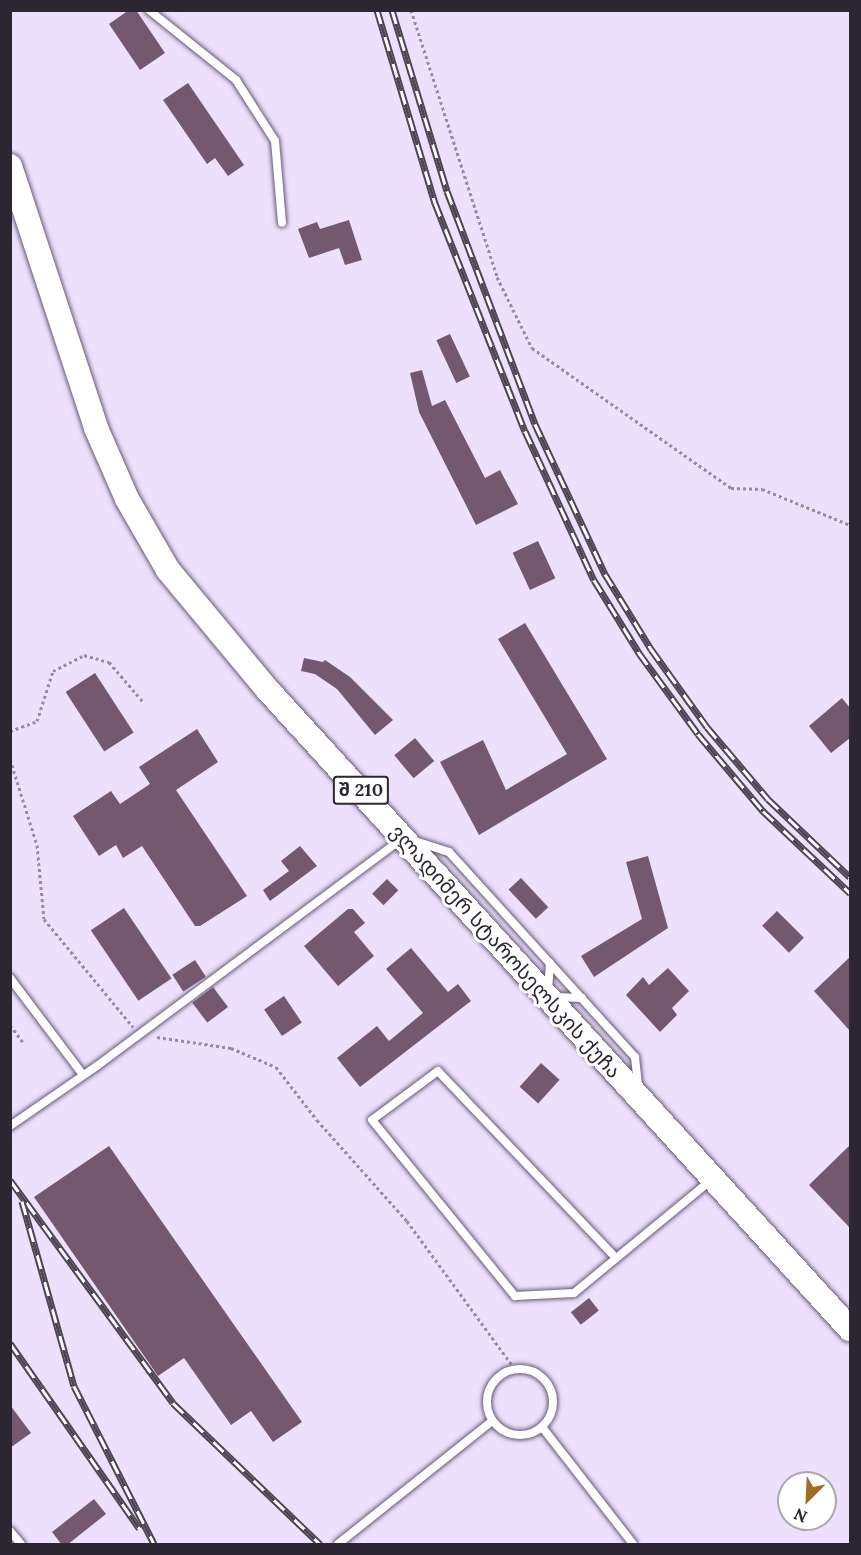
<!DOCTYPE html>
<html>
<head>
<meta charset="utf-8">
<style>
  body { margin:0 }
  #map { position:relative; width:861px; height:1555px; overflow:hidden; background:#ece0fc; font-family:Lora,"Noto Sans Georgian",serif }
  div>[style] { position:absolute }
  .building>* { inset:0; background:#73586f; transform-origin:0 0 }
  .path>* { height:3px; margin-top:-1.5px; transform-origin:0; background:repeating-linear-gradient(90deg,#958ca1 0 3px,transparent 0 6px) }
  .roads { filter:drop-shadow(0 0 2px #675977) drop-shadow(0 0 2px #675977) }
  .lane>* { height:8px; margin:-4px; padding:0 4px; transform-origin:4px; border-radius:4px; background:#fff }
  .lane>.ring { margin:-4px; padding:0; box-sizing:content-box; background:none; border:8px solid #fff; border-radius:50% }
  .primary>* { height:24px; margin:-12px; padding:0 12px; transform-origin:12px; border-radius:12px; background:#fff }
  .rail>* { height:7px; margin-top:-3.5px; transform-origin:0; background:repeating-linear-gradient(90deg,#fff 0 14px,#4c4554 0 28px); box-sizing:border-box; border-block:2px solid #4c4554 }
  span { translate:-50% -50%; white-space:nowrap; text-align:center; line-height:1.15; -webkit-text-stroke:6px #fff; paint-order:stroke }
  .shield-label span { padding:2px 4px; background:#fff; border:2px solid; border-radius:4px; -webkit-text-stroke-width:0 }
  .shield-label { font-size:18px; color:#2c2633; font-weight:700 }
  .street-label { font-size:20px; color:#2c2633 }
  .frame { position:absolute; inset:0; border:12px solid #2c2633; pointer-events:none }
  .north { position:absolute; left:777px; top:1471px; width:60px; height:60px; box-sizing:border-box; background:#fff; border:2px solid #aba8ad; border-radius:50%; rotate:204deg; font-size:16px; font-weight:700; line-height:24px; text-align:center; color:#2c2633 }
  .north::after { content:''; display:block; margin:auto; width:21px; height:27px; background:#9e6d21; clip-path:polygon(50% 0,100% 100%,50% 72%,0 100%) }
</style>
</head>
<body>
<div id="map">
  <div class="building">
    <div style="clip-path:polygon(129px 10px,136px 10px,165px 53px,140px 70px,109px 24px)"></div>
    <div style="clip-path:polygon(188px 83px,244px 165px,228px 176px,215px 158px,207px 164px,163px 100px)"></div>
    <div style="clip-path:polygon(349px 220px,362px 260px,345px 265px,339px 248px,309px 258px,298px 229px,317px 222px,320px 229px)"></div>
    <div style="left:450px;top:334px;width:47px;height:15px;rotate:65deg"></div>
    <div style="clip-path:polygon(422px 370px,432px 406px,445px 400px,485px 478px,500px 470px,518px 504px,476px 525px,419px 412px,410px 373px)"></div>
    <div style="left:538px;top:541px;width:41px;height:28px;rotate:65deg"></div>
    <div style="clip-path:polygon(525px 623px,607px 759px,479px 835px,440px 762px,483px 740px,506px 790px,567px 754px,498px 639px)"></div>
    <div style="clip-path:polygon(304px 658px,323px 662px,325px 660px,350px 677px,393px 720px,375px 735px,337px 689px,315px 674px,301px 671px)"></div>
    <div style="left:95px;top:673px;width:71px;height:35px;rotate:57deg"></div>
    <div style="clip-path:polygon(842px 698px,850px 708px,850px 738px,831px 753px,809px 726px)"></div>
    <div style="clip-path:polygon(197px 729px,218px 762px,176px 790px,247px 896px,200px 926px,195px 926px,142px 846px,123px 858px,116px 845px,99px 856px,73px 816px,111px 791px,120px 804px,150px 784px,139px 767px)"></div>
    <div style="left:415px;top:738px;width:30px;height:27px;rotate:50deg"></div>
    <div style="clip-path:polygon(300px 846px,317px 866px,270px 901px,263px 890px,289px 871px,281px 861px)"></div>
    <div style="clip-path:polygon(648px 856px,668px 928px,594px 977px,581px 956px,642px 919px,626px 862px)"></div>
    <div style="left:521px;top:878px;width:40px;height:17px;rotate:47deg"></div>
    <div style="left:387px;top:879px;width:16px;height:21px;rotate:45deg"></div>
    <div style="left:124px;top:908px;width:85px;height:40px;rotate:56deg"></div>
    <div style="clip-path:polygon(348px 909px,353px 909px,365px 923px,354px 932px,374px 956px,338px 986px,304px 946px)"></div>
    <div style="left:777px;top:911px;width:38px;height:21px;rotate:45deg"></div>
    <div style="clip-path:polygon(411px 948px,448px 992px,458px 984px,471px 1001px,360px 1087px,337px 1058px,377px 1026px,389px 1041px,423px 1013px,386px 969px)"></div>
    <div style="clip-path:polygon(850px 957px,850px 1031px,814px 991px)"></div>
    <div style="left:195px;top:960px;width:20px;height:27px;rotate:57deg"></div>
    <div style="clip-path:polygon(668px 968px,689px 991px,672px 1008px,677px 1015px,660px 1032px,626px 995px,643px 977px,649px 985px)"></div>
    <div style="left:213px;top:987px;width:25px;height:26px;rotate:53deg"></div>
    <div style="left:284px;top:996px;width:32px;height:24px;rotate:56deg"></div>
    <div style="left:541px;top:1063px;width:25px;height:32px;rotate:42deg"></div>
    <div style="clip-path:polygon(850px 1145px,850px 1228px,809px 1185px)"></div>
    <div style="clip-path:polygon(109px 1146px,302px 1422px,273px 1442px,251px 1411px,231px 1425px,184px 1358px,158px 1376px,34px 1197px)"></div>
    <div style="left:589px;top:1298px;width:16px;height:23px;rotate:52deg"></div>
    <div style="clip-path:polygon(10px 1405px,31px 1433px,10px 1448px)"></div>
    <div style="clip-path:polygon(94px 1499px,106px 1514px,67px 1545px,62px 1545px,52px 1532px)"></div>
  </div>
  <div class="path">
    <div style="left:411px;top:10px;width:281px;rotate:72.1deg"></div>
    <div style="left:497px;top:277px;width:79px;rotate:63.8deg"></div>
    <div style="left:532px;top:348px;width:243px;rotate:35.1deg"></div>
    <div style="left:731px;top:488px;width:31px;rotate:2deg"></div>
    <div style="left:762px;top:489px;width:95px;rotate:22.2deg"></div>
    <div style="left:10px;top:731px;width:29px;rotate:-20deg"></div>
    <div style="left:37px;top:721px;width:52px;rotate:-72.3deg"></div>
    <div style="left:53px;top:671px;width:35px;rotate:-27deg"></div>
    <div style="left:84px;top:655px;width:26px;rotate:16deg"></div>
    <div style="left:109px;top:662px;width:54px;rotate:49.5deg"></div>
    <div style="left:10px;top:759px;width:90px;rotate:72.6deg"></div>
    <div style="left:37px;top:845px;width:74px;rotate:84.6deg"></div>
    <div style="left:44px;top:919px;width:140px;rotate:50.5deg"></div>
    <div style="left:10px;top:1025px;width:21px;rotate:53deg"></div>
    <div style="left:157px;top:1037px;width:75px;rotate:8.5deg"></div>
    <div style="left:231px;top:1048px;width:49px;rotate:22.9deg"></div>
    <div style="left:276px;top:1067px;width:67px;rotate:52.3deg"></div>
    <div style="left:317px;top:1120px;width:135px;rotate:48.3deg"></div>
    <div style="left:407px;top:1221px;width:182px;rotate:53.9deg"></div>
  </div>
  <div class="roads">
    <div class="lane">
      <div style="left:149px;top:10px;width:112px;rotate:38.8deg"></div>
      <div style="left:236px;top:80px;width:72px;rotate:57.4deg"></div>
      <div style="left:275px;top:141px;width:82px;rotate:85.1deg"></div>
      <div style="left:415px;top:841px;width:36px;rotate:18deg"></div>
      <div style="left:449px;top:852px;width:277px;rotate:47.8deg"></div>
      <div style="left:635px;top:1057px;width:29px;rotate:84deg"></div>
      <div style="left:10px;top:978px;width:121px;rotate:53deg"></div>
      <div style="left:548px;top:991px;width:28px;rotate:-86deg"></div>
      <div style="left:556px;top:997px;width:26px;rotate:2deg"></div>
      <div style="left:10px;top:1126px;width:106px;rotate:-34.6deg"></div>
      <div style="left:97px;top:1066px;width:379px;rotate:-36.7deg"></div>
      <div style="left:616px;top:1258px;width:258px;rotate:-133.6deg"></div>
      <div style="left:438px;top:1071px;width:82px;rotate:143.4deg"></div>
      <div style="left:372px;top:1120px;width:227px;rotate:50.9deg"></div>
      <div style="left:515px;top:1296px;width:59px;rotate:-2.9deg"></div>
      <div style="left:574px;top:1293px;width:176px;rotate:-39.5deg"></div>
      <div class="ring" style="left:487px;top:1369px;width:58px;height:58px"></div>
      <div style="left:542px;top:1427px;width:148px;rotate:52.1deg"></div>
      <div style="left:10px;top:1531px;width:17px;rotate:50deg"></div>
      <div style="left:338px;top:1544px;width:197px;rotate:-38.6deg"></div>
    </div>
    <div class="primary">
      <div style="left:10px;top:166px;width:276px;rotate:71.8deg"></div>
      <div style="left:96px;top:428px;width:77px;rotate:66.4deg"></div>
      <div style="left:127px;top:499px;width:82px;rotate:60deg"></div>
      <div style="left:168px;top:570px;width:152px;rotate:50.3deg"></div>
      <div style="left:265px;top:687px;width:869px;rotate:47.66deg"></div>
    </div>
  </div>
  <div class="rail">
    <div style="left:377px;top:10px;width:202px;rotate:73.3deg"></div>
    <div style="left:435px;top:203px;width:245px;rotate:68.5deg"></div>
    <div style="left:525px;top:431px;width:164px;rotate:65.2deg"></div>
    <div style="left:594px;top:580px;width:86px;rotate:58.3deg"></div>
    <div style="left:639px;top:653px;width:100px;rotate:53.9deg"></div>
    <div style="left:698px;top:734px;width:101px;rotate:49.8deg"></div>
    <div style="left:763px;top:811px;width:120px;rotate:43.3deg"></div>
    <div style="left:392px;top:10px;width:189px;rotate:73.1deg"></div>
    <div style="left:447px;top:191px;width:249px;rotate:69.3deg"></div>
    <div style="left:535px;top:424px;width:166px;rotate:65deg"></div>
    <div style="left:605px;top:574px;width:88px;rotate:58.5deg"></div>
    <div style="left:651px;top:649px;width:96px;rotate:54.3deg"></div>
    <div style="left:707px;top:727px;width:94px;rotate:49.7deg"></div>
    <div style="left:768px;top:799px;width:113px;rotate:43.6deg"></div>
    <div style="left:10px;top:1180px;width:276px;rotate:53.8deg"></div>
    <div style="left:173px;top:1403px;width:204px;rotate:43.8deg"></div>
    <div style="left:22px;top:1201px;width:192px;rotate:74.3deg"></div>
    <div style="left:74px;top:1386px;width:177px;rotate:63.1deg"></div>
    <div style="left:10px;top:1343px;width:226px;rotate:55.1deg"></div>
  </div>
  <div class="shield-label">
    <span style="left:361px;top:790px">შ 210</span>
  </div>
  <div class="street-label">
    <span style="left:506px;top:951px;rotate:48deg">ვლადიმერ სტაროსელსკის ქუჩა</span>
  </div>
  <div class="frame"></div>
  <div class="north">N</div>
</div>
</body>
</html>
